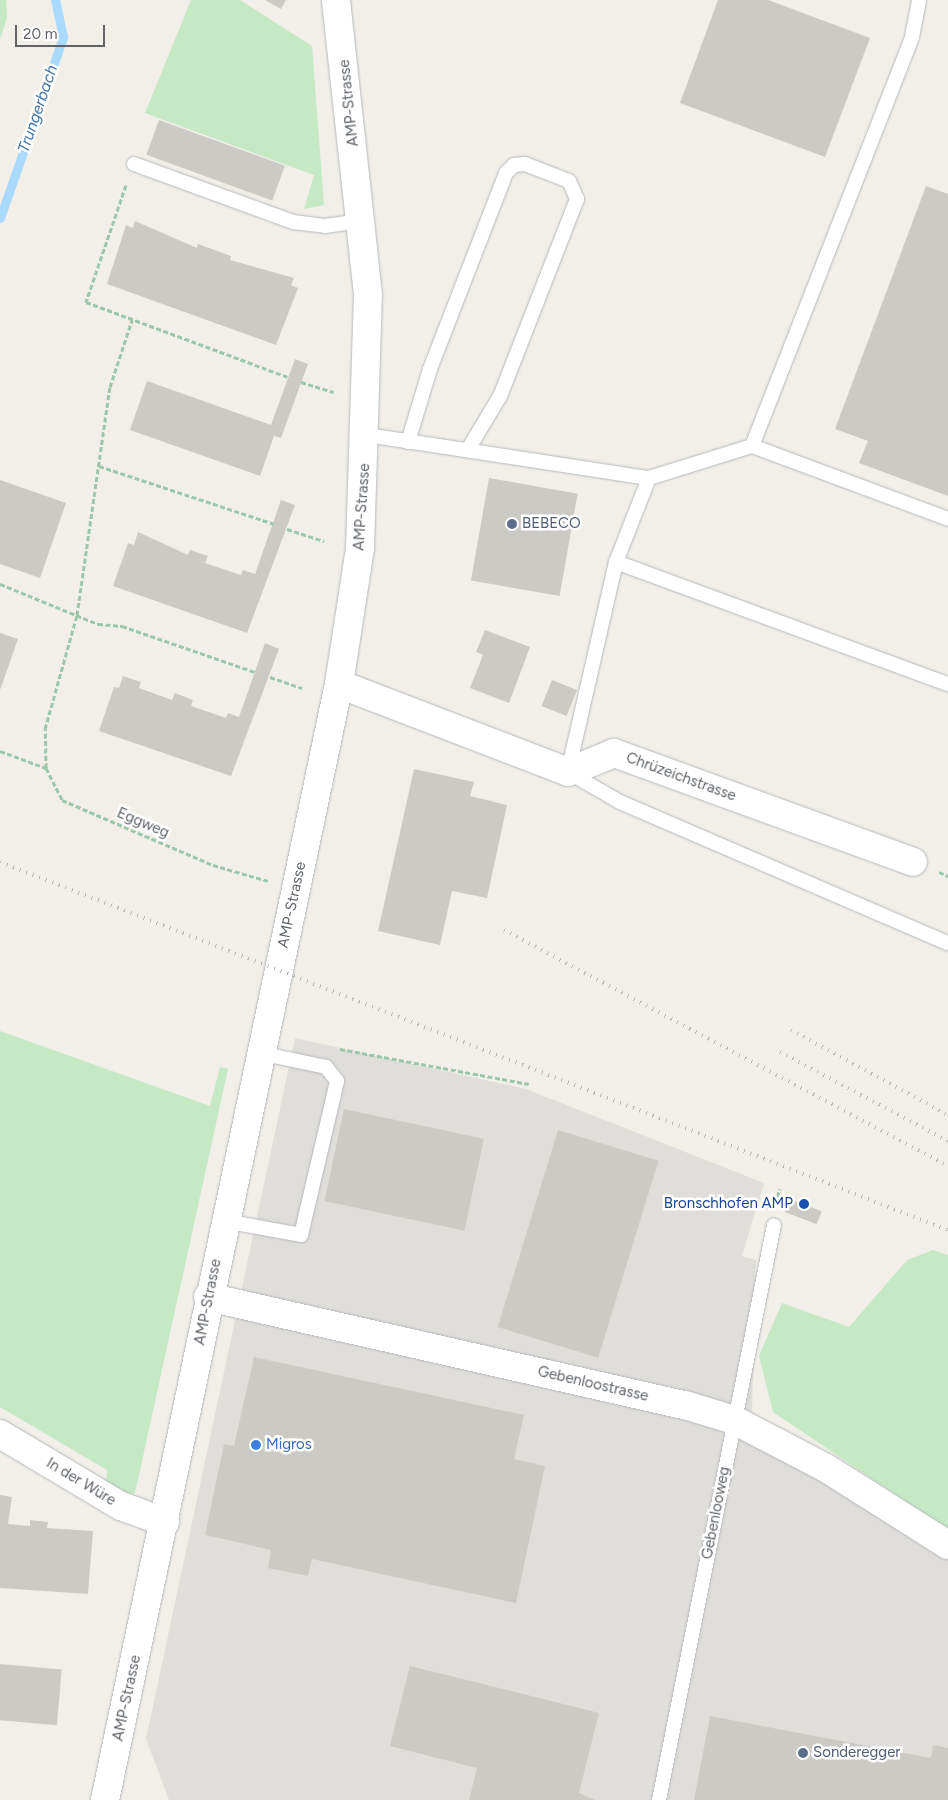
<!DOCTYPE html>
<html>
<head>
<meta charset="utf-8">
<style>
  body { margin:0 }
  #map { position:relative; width:948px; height:1800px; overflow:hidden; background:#f1efe8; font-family:Figtree,sans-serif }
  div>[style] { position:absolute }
  .industrial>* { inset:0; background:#e0deda }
  .green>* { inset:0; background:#c5e8c5 }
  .stream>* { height:9px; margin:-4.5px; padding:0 4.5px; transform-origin:4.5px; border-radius:4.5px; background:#aadaff }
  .building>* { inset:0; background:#cccac5; transform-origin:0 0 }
  .path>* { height:3px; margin-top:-1.5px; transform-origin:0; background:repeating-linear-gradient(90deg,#9cc7a9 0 5px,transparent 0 7.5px) }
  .roads { filter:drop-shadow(0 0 1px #b5b8bc) drop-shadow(0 0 1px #b5b8bc) }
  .service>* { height:14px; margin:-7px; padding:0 7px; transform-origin:7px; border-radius:7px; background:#fff }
  .minor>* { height:28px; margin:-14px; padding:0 14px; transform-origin:14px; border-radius:14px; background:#fff }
  .rail>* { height:4px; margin-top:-2px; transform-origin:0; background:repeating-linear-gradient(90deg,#b6b7b8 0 1px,transparent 0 7px) }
  .dots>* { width:14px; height:14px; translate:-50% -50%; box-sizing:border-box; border:2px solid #fff; border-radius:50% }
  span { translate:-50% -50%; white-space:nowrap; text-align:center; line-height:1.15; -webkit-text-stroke:5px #fff; paint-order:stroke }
  .street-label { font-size:15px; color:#5f6368 }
  .service-label { font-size:15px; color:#4e5e75 }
  .left { translate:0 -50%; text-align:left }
  .transit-label { font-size:15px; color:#164399 }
  .right { translate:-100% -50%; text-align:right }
  .shop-label { font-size:15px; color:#366cbe }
  .water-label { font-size:16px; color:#4174aa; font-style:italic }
  .scale { position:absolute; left:15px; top:25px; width:90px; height:22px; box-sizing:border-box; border:2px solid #5f6368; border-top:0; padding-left:6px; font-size:15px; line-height:18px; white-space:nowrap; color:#5f6368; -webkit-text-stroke:4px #fff; paint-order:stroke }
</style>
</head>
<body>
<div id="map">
  <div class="industrial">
    <div style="clip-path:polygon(295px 1038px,526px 1089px,764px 1183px,742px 1256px,756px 1260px,752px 1412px,948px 1559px,948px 1800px,169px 1800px,146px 1739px)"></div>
  </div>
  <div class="green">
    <div style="clip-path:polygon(0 0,6px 0,7px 18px,0 39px)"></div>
    <div style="clip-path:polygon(191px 0,240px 0,312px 46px,324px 205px,304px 209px,314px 175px,145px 113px)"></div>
    <div style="clip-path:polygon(0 1031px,210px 1106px,220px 1067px,228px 1069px,135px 1493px,125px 1493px,106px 1484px,107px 1470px,0 1407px)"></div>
    <div style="clip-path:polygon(933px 1250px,948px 1255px,948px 1530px,773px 1412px,759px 1356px,782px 1303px,849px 1327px,907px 1260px)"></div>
  </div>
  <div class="stream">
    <div style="left:0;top:218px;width:192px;rotate:-70.8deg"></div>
    <div style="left:63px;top:37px;width:38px;rotate:-102deg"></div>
  </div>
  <div class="building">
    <div style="clip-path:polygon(265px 0,286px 0,281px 9px)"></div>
    <div style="clip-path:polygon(718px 0,768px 0,870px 38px,825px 157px,680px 103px)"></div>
    <div style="left:159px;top:120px;width:134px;height:37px;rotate:20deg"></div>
    <div style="clip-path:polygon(926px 186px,948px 194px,948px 496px,859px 463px,868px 441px,835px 429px)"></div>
    <div style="clip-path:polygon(135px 221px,197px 248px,198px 244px,231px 256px,230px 260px,294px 278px,291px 285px,298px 288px,276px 345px,107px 284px,126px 225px,133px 228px)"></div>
    <div style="clip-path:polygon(295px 359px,308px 364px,281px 438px,274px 436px,260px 476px,130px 430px,147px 381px,271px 425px)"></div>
    <div style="left:489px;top:478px;width:90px;height:104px;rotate:10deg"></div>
    <div style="clip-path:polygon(0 480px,66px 503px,40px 578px,0 564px)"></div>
    <div style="clip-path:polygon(281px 500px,295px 505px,247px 633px,113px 586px,128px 543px,134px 545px,138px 532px,188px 555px,190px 550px,208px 556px,205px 563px,241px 575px,243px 570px,255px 574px)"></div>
    <div style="clip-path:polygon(485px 630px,530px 647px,509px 703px,470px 688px,483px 655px,476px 652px)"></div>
    <div style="clip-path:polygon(0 633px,18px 639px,0 690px)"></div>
    <div style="clip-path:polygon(265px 643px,279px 649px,231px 776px,99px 731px,114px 687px,119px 688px,123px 676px,141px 682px,139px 688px,172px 700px,175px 693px,193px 700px,191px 706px,226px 718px,228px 713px,239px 717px)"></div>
    <div style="left:552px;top:680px;width:27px;height:28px;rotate:22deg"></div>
    <div style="clip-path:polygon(414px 769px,474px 782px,470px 796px,507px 805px,487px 898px,452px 891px,440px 945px,378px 931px)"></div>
    <div style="left:344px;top:1109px;width:143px;height:94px;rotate:12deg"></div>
    <div style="left:558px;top:1130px;width:105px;height:206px;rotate:17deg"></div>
    <div style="left:790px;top:1199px;width:34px;height:14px;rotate:21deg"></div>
    <div style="clip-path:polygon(254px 1357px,524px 1415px,514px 1459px,545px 1466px,516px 1603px,312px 1559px,308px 1576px,268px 1568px,271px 1550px,205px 1535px,224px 1444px,234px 1446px)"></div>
    <div style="clip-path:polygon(0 1495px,12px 1497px,8px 1524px,30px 1526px,30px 1520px,48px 1522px,47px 1528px,93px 1531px,88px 1594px,0 1588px)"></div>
    <div style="left:0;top:1664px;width:62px;height:56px;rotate:5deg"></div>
    <div style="clip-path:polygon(410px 1666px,599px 1713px,579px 1793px,595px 1800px,469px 1800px,477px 1768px,390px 1746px)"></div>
    <div style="clip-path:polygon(710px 1716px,931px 1758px,933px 1745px,948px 1748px,948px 1800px,694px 1800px)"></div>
  </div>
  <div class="path">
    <div style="left:126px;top:185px;width:124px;rotate:108.9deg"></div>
    <div style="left:86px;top:302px;width:215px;rotate:20.4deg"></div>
    <div style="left:301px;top:382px;width:34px;rotate:17deg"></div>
    <div style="left:99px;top:466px;width:184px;rotate:18.3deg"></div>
    <div style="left:287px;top:529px;width:39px;rotate:18deg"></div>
    <div style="left:0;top:584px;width:106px;rotate:22.2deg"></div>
    <div style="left:98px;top:624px;width:24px;rotate:5deg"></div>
    <div style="left:122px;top:626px;width:141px;rotate:19.1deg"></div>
    <div style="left:270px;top:677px;width:34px;rotate:19deg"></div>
    <div style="left:0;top:751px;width:49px;rotate:20.3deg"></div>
    <div style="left:46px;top:768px;width:36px;rotate:63deg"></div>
    <div style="left:62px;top:800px;width:164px;rotate:23.3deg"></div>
    <div style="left:213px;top:865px;width:57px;rotate:16.2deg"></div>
    <div style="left:46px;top:768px;width:39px;rotate:-91deg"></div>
    <div style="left:45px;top:729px;width:118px;rotate:-74.3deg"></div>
    <div style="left:77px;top:615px;width:230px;rotate:-81.8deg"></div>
    <div style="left:110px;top:387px;width:71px;rotate:-71.8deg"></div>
    <div style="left:939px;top:872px;width:10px;rotate:24deg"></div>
    <div style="left:340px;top:1049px;width:192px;rotate:10.5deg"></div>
    <div style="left:775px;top:1204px;width:16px;rotate:-72deg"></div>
  </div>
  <div class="roads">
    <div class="service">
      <div style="left:134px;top:164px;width:169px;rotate:20deg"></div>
      <div style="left:293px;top:222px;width:32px;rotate:7deg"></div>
      <div style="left:325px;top:226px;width:37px;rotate:-8deg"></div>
      <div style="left:367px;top:435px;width:285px;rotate:8.7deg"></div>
      <div style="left:649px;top:478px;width:108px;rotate:-17.3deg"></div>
      <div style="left:752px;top:446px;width:209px;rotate:20.4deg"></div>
      <div style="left:408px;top:442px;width:76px;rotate:-73.2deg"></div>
      <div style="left:430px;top:369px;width:210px;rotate:-68.8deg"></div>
      <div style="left:506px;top:173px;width:11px;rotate:-45deg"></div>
      <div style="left:514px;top:165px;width:11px;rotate:-5deg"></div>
      <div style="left:525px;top:164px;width:47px;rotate:21.1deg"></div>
      <div style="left:569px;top:181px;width:20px;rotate:66deg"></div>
      <div style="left:577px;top:199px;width:212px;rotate:111.3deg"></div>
      <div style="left:500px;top:396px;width:61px;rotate:120.8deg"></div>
      <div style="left:752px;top:446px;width:439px;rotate:-68.6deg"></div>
      <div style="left:912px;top:37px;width:38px;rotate:-79deg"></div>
      <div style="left:649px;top:478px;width:90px;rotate:111.4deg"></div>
      <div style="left:616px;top:562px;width:354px;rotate:20.2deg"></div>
      <div style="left:616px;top:562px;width:215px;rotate:102.9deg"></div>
      <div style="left:568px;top:772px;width:60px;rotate:30deg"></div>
      <div style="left:620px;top:802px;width:357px;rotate:23.3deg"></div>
      <div style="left:224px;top:1221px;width:78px;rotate:10.3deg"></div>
      <div style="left:301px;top:1235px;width:158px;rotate:-76.8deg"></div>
      <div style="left:337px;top:1081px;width:18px;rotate:-128deg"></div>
      <div style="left:326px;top:1067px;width:67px;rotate:-168deg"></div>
      <div style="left:659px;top:1800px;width:586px;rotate:-78.69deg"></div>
    </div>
    <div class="minor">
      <div style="left:339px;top:684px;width:245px;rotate:21deg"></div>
      <div style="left:568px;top:772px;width:50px;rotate:-22.4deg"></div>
      <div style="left:614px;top:753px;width:318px;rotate:20deg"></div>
      <div style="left:208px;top:1297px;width:489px;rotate:12.8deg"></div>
      <div style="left:685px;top:1405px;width:51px;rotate:17deg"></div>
      <div style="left:734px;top:1420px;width:104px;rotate:27.6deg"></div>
      <div style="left:826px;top:1468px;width:144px;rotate:32.3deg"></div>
      <div style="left:0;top:1434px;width:141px;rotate:30.8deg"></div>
      <div style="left:121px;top:1506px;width:47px;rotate:20deg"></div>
      <div style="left:105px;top:1800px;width:1140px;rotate:-78.16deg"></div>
      <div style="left:339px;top:684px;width:138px;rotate:-81.2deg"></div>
      <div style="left:360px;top:548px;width:253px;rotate:-88.2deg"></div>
      <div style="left:368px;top:295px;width:297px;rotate:-96.2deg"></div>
    </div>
  </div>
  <div class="rail">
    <div style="left:0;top:862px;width:1017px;rotate:21.22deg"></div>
    <div style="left:504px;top:930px;width:503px;rotate:27.99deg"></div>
    <div style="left:791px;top:1030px;width:179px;rotate:28.4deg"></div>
    <div style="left:780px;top:1052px;width:190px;rotate:27.9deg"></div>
  </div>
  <div class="dots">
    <div style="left:512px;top:524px;background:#5c6f8a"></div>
    <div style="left:804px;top:1204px;background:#1a4fb4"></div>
    <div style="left:256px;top:1445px;background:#3f7fe0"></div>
    <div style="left:803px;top:1753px;background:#5c6f8a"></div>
  </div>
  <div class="street-label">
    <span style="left:349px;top:103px;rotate:-96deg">AMP-Strasse</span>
    <span style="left:362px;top:507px;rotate:-86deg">AMP-Strasse</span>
    <span style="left:681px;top:777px;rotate:20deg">Chrüzeichstrasse</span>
    <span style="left:143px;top:823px;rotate:23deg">Eggweg</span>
    <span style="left:292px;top:905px;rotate:-78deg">AMP-Strasse</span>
    <span style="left:208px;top:1302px;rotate:-79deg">AMP-Strasse</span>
    <span style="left:593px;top:1384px;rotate:13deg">Gebenloostrasse</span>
    <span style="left:81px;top:1482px;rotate:31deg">In der Würe</span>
    <span style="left:716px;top:1513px;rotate:-79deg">Gebenlooweg</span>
    <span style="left:127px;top:1698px;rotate:-78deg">AMP-Strasse</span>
  </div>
  <div class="service-label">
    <span class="left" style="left:522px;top:524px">BEBECO</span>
    <span class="left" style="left:813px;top:1753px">Sonderegger</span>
  </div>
  <div class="transit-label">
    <span class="right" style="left:793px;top:1204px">Bronschhofen AMP</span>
  </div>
  <div class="shop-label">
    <span class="left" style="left:266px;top:1445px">Migros</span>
  </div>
  <div class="water-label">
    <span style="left:38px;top:109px;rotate:-71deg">Trungerbach</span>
  </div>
  <div class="scale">20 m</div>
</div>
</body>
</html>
